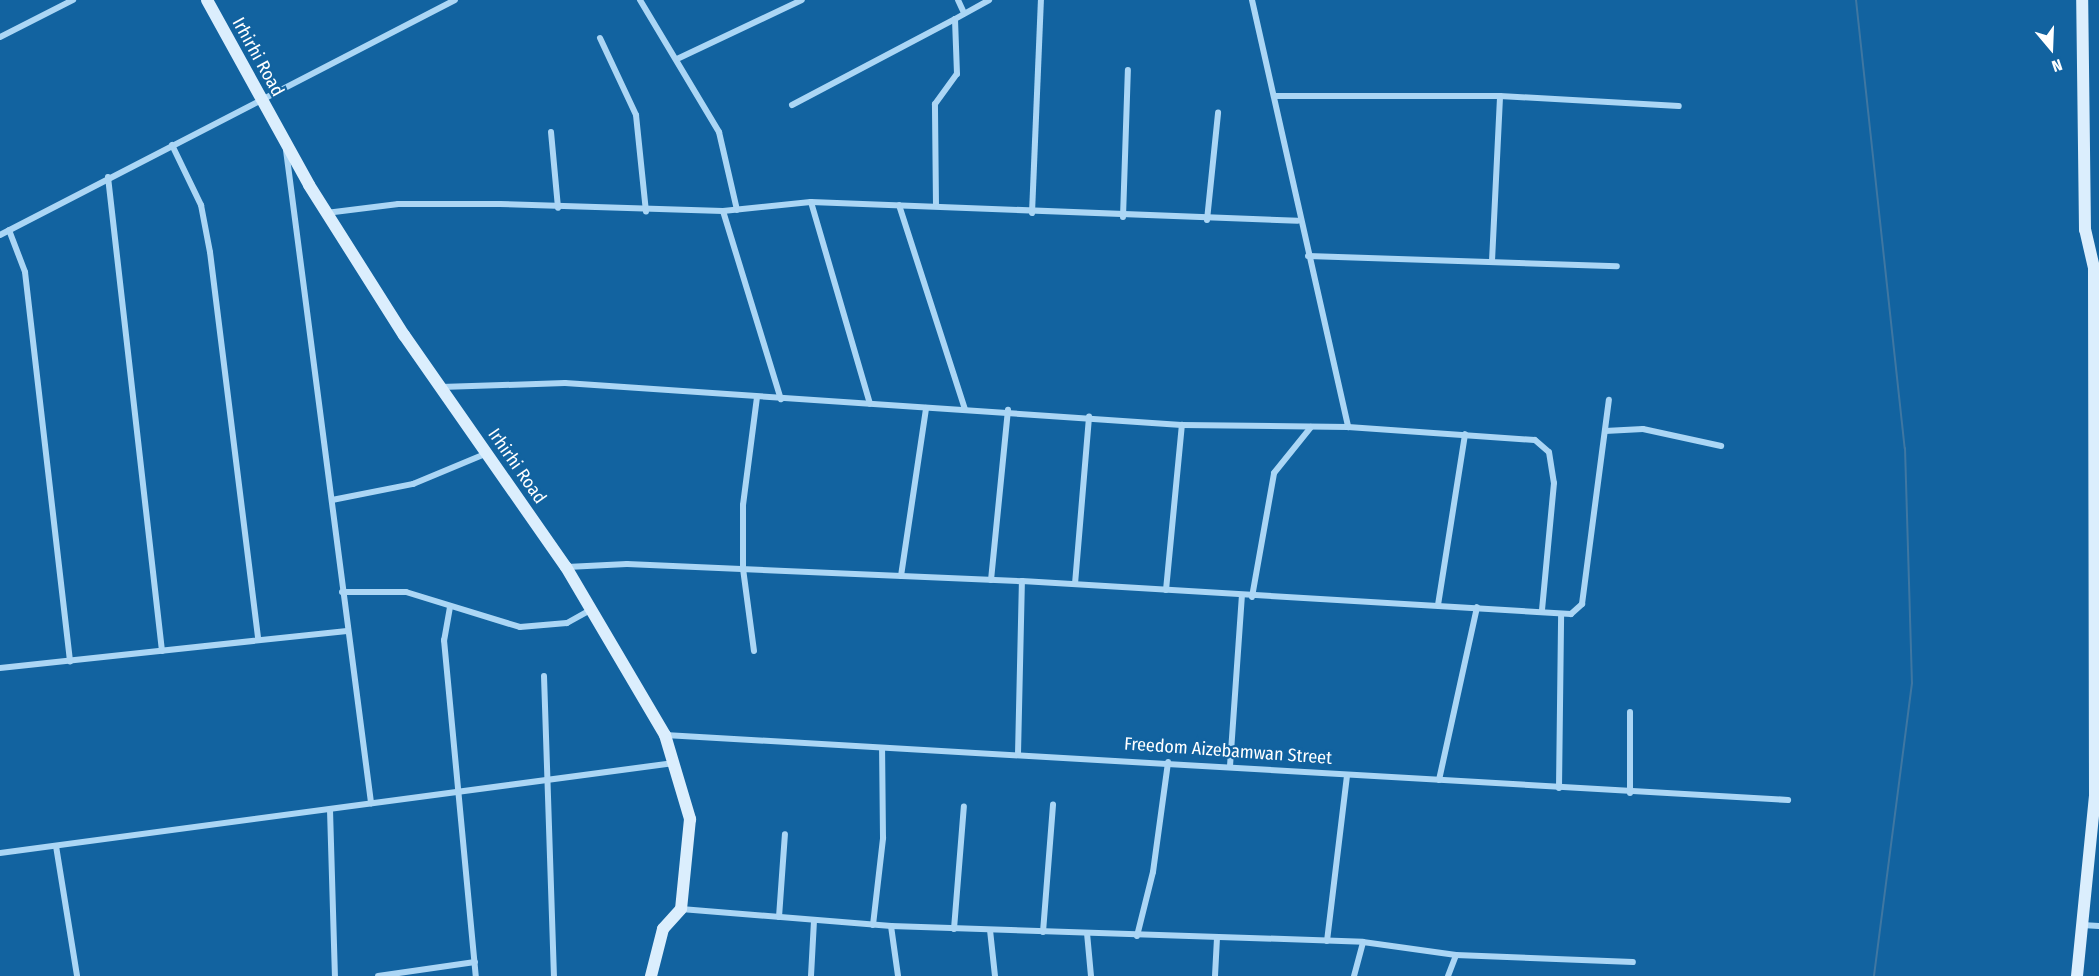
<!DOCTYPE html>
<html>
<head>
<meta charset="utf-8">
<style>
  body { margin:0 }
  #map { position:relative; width:2099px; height:976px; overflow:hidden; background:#1263a0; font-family:"Fira Sans Condensed",sans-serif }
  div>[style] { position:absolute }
  .stream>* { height:2px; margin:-1px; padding:0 1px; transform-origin:1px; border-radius:1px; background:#3f77a2 }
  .street>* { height:6px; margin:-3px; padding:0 3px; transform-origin:3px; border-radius:3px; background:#abd6f5 }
  .secondary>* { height:12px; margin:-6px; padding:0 6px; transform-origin:6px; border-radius:6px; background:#dbeefd }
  span { translate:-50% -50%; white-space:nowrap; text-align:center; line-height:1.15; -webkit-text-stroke:4.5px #1263a0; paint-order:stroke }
  .street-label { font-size:18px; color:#fff }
  .north { position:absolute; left:2021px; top:18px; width:60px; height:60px; -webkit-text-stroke:4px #1263a0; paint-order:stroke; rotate:161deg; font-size:16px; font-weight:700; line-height:24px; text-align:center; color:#fff }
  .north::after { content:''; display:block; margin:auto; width:21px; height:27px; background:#fff; clip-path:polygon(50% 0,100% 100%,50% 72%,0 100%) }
</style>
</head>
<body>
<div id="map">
  <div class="stream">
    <div style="left:1856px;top:0;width:451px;rotate:83.8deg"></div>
    <div style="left:1905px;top:448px;width:235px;rotate:88.3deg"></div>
    <div style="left:1912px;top:683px;width:295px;rotate:97.4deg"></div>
  </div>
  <div class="street">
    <div style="left:640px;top:0;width:154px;rotate:59.1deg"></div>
    <div style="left:719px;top:132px;width:80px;rotate:77deg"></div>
    <div style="left:958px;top:0;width:14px;rotate:65deg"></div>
    <div style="left:1252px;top:0;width:438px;rotate:77.3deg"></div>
    <div style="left:0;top:37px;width:82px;rotate:-26.9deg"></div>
    <div style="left:600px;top:38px;width:85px;rotate:64.9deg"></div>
    <div style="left:636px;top:115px;width:97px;rotate:84.1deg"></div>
    <div style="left:677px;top:59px;width:138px;rotate:-25.3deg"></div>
    <div style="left:1275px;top:96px;width:225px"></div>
    <div style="left:1500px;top:96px;width:179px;rotate:3.2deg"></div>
    <div style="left:792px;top:105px;width:184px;rotate:-27.8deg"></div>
    <div style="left:551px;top:132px;width:76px;rotate:84.7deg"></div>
    <div style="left:172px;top:145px;width:67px;rotate:64.2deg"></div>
    <div style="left:201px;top:205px;width:48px;rotate:79.2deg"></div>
    <div style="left:210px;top:252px;width:391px;rotate:82.9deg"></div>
    <div style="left:286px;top:150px;width:659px;rotate:82.58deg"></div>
    <div style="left:108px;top:177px;width:477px;rotate:83.5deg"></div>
    <div style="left:811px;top:202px;width:210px;rotate:73.7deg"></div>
    <div style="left:899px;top:205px;width:214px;rotate:72.1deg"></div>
    <div style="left:936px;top:205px;width:101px;rotate:-90.6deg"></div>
    <div style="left:935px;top:104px;width:37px;rotate:-54deg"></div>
    <div style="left:957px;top:74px;width:55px;rotate:-92.1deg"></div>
    <div style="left:955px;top:19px;width:39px;rotate:-29deg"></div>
    <div style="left:723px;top:211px;width:197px;rotate:72.9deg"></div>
    <div style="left:326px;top:213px;width:73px;rotate:-7.1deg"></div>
    <div style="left:398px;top:204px;width:102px"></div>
    <div style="left:500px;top:204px;width:223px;rotate:1.8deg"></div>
    <div style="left:723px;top:211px;width:88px;rotate:-5.8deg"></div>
    <div style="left:811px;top:202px;width:487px;rotate:2.2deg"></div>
    <div style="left:1032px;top:213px;width:213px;rotate:-87.6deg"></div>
    <div style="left:1123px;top:217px;width:147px;rotate:-88.1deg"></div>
    <div style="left:1207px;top:220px;width:108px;rotate:-84.1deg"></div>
    <div style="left:9px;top:230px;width:45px;rotate:69.1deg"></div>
    <div style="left:25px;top:272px;width:392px;rotate:83.4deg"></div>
    <div style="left:0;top:235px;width:512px;rotate:-27.32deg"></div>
    <div style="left:1308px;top:256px;width:309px;rotate:1.9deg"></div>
    <div style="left:1492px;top:261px;width:165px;rotate:-87.2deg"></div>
    <div style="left:441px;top:387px;width:124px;rotate:-1.8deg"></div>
    <div style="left:565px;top:383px;width:618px;rotate:3.89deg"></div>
    <div style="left:1182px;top:425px;width:166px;rotate:0.7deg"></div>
    <div style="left:1348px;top:427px;width:187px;rotate:4deg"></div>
    <div style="left:1535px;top:440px;width:18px;rotate:41deg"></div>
    <div style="left:1549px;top:452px;width:31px;rotate:81deg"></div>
    <div style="left:1554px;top:483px;width:129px;rotate:95.4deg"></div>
    <div style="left:1605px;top:431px;width:38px;rotate:-3deg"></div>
    <div style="left:1643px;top:429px;width:80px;rotate:12.3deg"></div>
    <div style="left:332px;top:500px;width:83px;rotate:-11.2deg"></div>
    <div style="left:413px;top:484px;width:78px;rotate:-22.6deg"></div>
    <div style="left:567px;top:567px;width:60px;rotate:-2.9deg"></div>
    <div style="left:627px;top:564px;width:395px;rotate:2.5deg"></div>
    <div style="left:1022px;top:581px;width:550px;rotate:3.44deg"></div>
    <div style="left:1571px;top:614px;width:15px;rotate:-42deg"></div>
    <div style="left:1582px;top:604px;width:206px;rotate:-82.5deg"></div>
    <div style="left:901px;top:576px;width:170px;rotate:-81.5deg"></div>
    <div style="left:991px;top:580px;width:171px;rotate:-84.3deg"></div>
    <div style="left:1075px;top:584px;width:168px;rotate:-85.2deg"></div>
    <div style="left:1166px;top:590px;width:166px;rotate:-84.5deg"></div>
    <div style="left:342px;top:592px;width:64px"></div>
    <div style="left:406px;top:592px;width:119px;rotate:17.1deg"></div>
    <div style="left:520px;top:627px;width:47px;rotate:-4.9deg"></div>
    <div style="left:567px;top:623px;width:29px;rotate:-29deg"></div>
    <div style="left:1252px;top:597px;width:126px;rotate:-79.9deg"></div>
    <div style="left:1274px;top:473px;width:59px;rotate:-51.2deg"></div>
    <div style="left:1438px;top:605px;width:173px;rotate:-81deg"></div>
    <div style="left:450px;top:607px;width:34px;rotate:100deg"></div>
    <div style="left:444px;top:640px;width:338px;rotate:84.6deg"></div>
    <div style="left:754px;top:651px;width:83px;rotate:-97.6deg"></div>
    <div style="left:743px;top:569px;width:64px;rotate:-90deg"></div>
    <div style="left:743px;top:505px;width:109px;rotate:-82.6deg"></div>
    <div style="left:0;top:668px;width:349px;rotate:-6.1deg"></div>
    <div style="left:544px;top:676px;width:300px;rotate:88.1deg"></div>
    <div style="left:1630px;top:712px;width:81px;rotate:90deg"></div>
    <div style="left:665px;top:735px;width:1125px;rotate:3.31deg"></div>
    <div style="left:1018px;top:754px;width:173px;rotate:-88.7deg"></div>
    <div style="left:1230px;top:766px;width:170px;rotate:-86deg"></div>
    <div style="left:1439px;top:780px;width:177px;rotate:-77.6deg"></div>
    <div style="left:1559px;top:788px;width:174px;rotate:-89.3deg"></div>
    <div style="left:330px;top:810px;width:166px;rotate:88.3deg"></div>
    <div style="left:56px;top:846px;width:132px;rotate:80.8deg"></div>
    <div style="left:0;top:853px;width:680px;rotate:-7.61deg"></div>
    <div style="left:681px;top:909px;width:211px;rotate:4.6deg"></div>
    <div style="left:891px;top:926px;width:472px;rotate:1.9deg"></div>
    <div style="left:1363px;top:942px;width:94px;rotate:8deg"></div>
    <div style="left:1456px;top:955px;width:177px;rotate:2.3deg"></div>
    <div style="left:779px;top:917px;width:83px;rotate:-85.9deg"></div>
    <div style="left:873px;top:925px;width:88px;rotate:-83.4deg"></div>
    <div style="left:883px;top:838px;width:89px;rotate:-90.6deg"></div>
    <div style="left:2082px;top:925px;width:17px;rotate:3deg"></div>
    <div style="left:891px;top:926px;width:50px;rotate:82deg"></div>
    <div style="left:954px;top:929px;width:123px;rotate:-85.4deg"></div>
    <div style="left:990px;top:930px;width:46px;rotate:83.8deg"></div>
    <div style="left:1043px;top:932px;width:128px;rotate:-85.5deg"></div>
    <div style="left:1087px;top:933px;width:43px;rotate:84.7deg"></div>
    <div style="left:1137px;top:936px;width:66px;rotate:-76deg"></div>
    <div style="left:1153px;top:872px;width:111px;rotate:-82.2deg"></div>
    <div style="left:1327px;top:941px;width:167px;rotate:-83.1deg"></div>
    <div style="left:378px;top:976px;width:98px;rotate:-8.2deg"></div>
    <div style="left:811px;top:976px;width:56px;rotate:-86.9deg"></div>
    <div style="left:1215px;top:976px;width:37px;rotate:-87deg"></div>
    <div style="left:1354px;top:976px;width:35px;rotate:-75deg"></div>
    <div style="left:1448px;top:976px;width:22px;rotate:-69deg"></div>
  </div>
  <div class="secondary">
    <div style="left:207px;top:0;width:211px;rotate:61.1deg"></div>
    <div style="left:309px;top:185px;width:178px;rotate:57.7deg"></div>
    <div style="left:404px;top:335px;width:283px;rotate:55.1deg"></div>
    <div style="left:566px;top:567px;width:195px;rotate:59.5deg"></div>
    <div style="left:665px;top:735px;width:88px;rotate:73.4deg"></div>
    <div style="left:690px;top:819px;width:90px;rotate:95.7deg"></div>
    <div style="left:681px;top:909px;width:27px;rotate:132deg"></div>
    <div style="left:663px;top:929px;width:49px;rotate:104.3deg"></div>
    <div style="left:2077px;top:976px;width:182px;rotate:-84.3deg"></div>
    <div style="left:2095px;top:795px;width:527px;rotate:-90.11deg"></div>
    <div style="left:2094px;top:268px;width:39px;rotate:-103deg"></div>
    <div style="left:2085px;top:230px;width:230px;rotate:-90.7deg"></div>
  </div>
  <div class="street-label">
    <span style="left:258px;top:57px;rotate:61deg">Irhirhi Road</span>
    <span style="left:517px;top:466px;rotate:55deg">Irhirhi Road</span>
    <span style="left:1228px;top:751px;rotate:4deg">Freedom Aizebamwan Street</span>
  </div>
  <div class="north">N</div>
</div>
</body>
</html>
